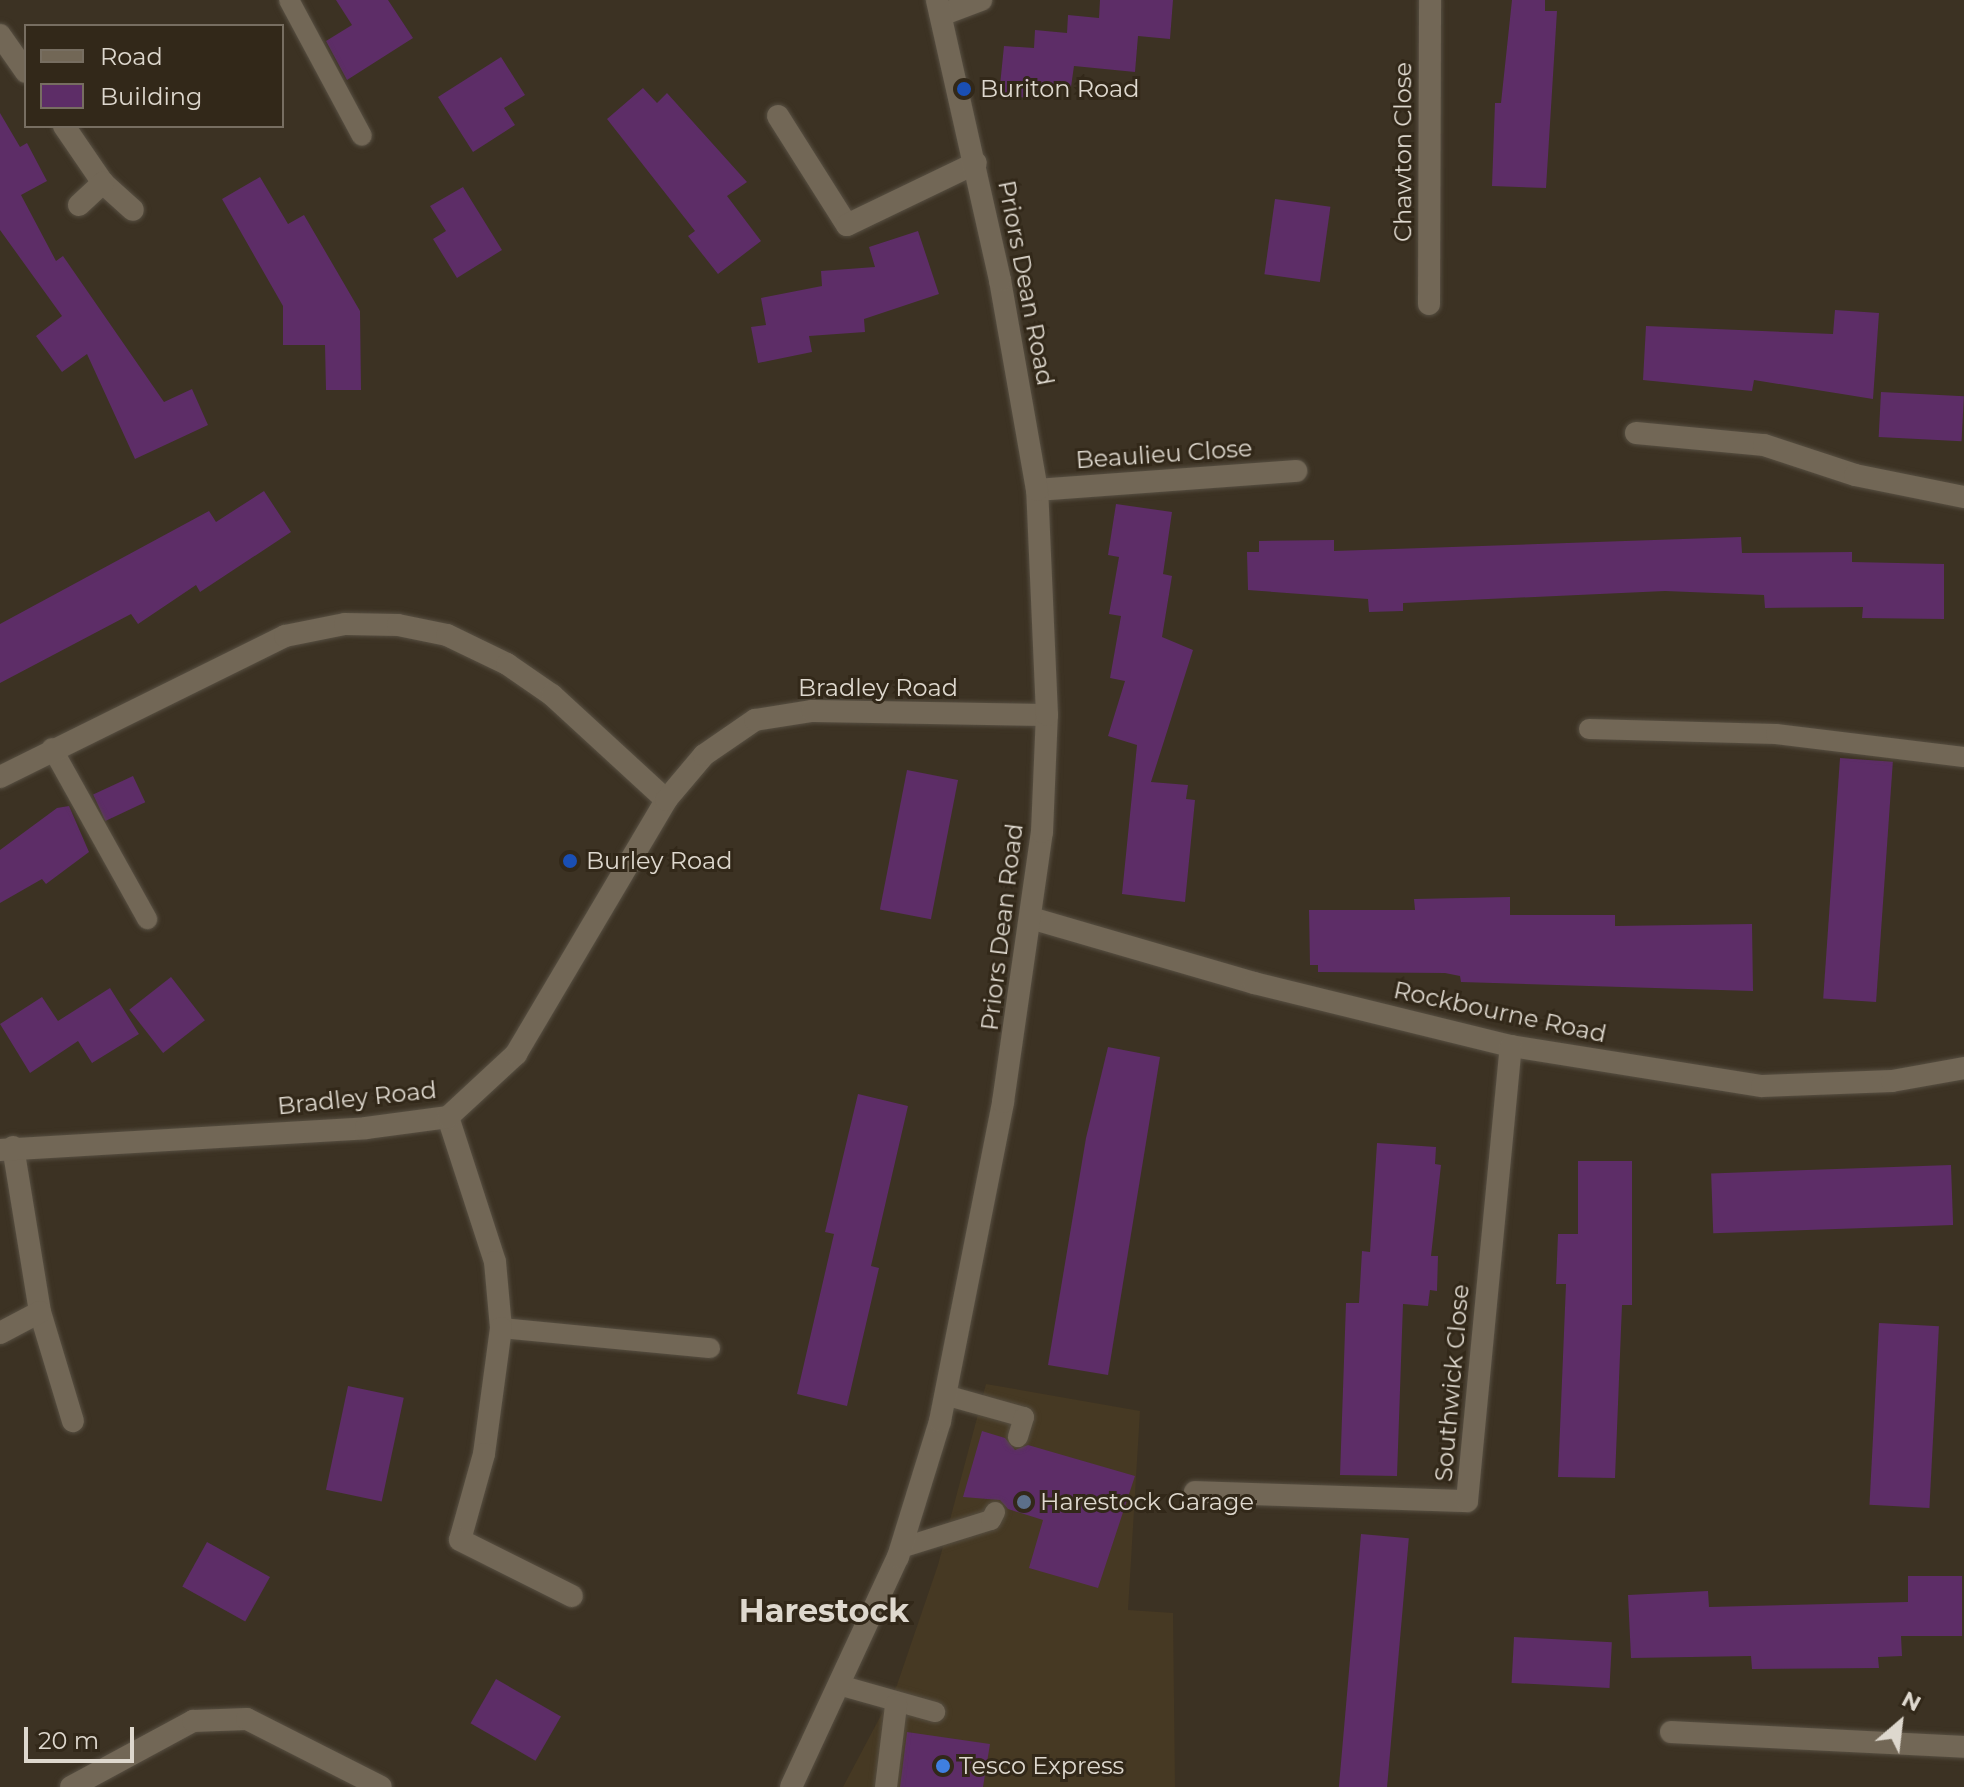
<!DOCTYPE html>
<html>
<head>
<meta charset="utf-8">
<style>
  body { margin:0 }
  #map { position:relative; width:1964px; height:1787px; overflow:hidden; background:#3c3223; font-family:Montserrat,sans-serif }
  div>[style] { position:absolute }
  .built>* { inset:0; background:#463923 }
  .building>* { inset:0; background:#5d2d67; transform-origin:0 0 }
  .roads { filter:drop-shadow(0 0 2px #574f42) drop-shadow(0 0 2px #574f42) }
  .service>* { height:20px; margin:-10px; padding:0 10px; transform-origin:10px; border-radius:10px; background:#726756 }
  .pedestrian>* { height:22px; margin:-11px; padding:0 11px; transform-origin:11px; border-radius:11px; background:#726756 }
  .minor>* { height:22px; margin:-11px; padding:0 11px; transform-origin:11px; border-radius:11px; background:#726756 }
  .tertiary>* { height:22px; margin:-11px; padding:0 11px; transform-origin:11px; border-radius:11px; background:#726756 }
  .dots>* { width:22px; height:22px; translate:-50% -50%; box-sizing:border-box; border:4px solid #322819; border-radius:50% }
  span { translate:-50% -50%; white-space:nowrap; text-align:center; line-height:1.15; -webkit-text-stroke:6px #322819; paint-order:stroke }
  .poi-label { font-size:24px; color:#ded8ce }
  .left { translate:0 -50%; text-align:left }
  .street-label { font-size:24px; color:#ded8ce }
  .district-label { font-size:32px; color:#ded8ce; font-weight:700 }
  .legend { position:absolute; left:24px; top:24px; width:260px; height:104px; box-sizing:border-box; background:#322819; border:2px solid #776e61; margin:0; padding:10px 14px; list-style:none; font-size:24px; color:#ded8ce }
  .legend li { display:flex; align-items:center; gap:16px; height:40px }
  .legend b { width:40px; border:2px solid #776e61 }
  .north { position:absolute; left:1860px; top:1683px; width:80px; height:80px; -webkit-text-stroke:6px #322819; paint-order:stroke; rotate:28deg; font-size:22px; font-weight:700; line-height:32px; text-align:center; color:#ded8ce }
  .north::after { content:''; display:block; margin:auto; width:28px; height:36px; background:#ded8ce; clip-path:polygon(50% 0,100% 100%,50% 72%,0 100%) }
  .scale { position:absolute; left:24px; top:1727px; width:110px; height:36px; box-sizing:border-box; border:4px solid #ded8ce; border-top:0; padding-left:10px; font-size:24px; line-height:28px; white-space:nowrap; color:#ded8ce; -webkit-text-stroke:6px #322819; paint-order:stroke }
</style>
</head>
<body>
<div id="map">
  <div class="built">
    <div style="clip-path:polygon(986px 1384px,1140px 1411px,1128px 1610px,1173px 1613px,1175px 1787px,843px 1787px,897px 1685px,938px 1565px)"></div>
  </div>
  <div class="building">
    <div style="clip-path:polygon(336px 0,388px 0,413px 38px,347px 80px,326px 41px,352px 25px)"></div>
    <div style="clip-path:polygon(1100px 0,1173px 0,1170px 39px,1138px 36px,1135px 72px,1074px 66px,1071px 87px,1041px 84px,1040px 99px,999px 95px,1004px 46px,1034px 48px,1035px 30px,1067px 33px,1068px 15px,1099px 18px)"></div>
    <div style="clip-path:polygon(1512px 0,1545px 0,1545px 11px,1557px 11px,1546px 188px,1492px 186px,1495px 103px,1501px 103px)"></div>
    <div style="clip-path:polygon(501px 57px,525px 95px,504px 108px,515px 125px,473px 152px,438px 97px)"></div>
    <div style="clip-path:polygon(643px 88px,657px 103px,667px 93px,747px 182px,727px 196px,761px 241px,718px 274px,688px 236px,695px 231px,607px 119px)"></div>
    <div style="clip-path:polygon(0 113px,20px 147px,27px 143px,47px 181px,21px 195px,56px 261px,63px 256px,164px 402px,192px 389px,208px 425px,135px 459px,87px 354px,62px 372px,36px 336px,62px 316px,0 230px)"></div>
    <div style="clip-path:polygon(260px 177px,288px 224px,304px 215px,360px 311px,361px 390px,326px 390px,325px 345px,283px 345px,283px 306px,222px 199px)"></div>
    <div style="clip-path:polygon(463px 187px,502px 250px,457px 278px,433px 239px,446px 231px,430px 206px)"></div>
    <div style="left:1275px;top:199px;width:56px;height:76px;rotate:8deg"></div>
    <div style="clip-path:polygon(918px 231px,939px 294px,864px 319px,865px 332px,809px 336px,812px 352px,758px 363px,751px 327px,766px 325px,761px 298px,822px 286px,821px 271px,875px 267px,869px 247px)"></div>
    <div style="clip-path:polygon(1835px 310px,1879px 313px,1873px 399px,1754px 380px,1752px 391px,1643px 380px,1646px 326px,1833px 334px)"></div>
    <div style="left:1881px;top:392px;width:83px;height:45px;rotate:3deg"></div>
    <div style="clip-path:polygon(264px 491px,291px 532px,200px 592px,196px 585px,138px 624px,131px 614px,0 683px,0 624px,209px 511px,216px 522px)"></div>
    <div style="clip-path:polygon(1116px 504px,1172px 512px,1163px 574px,1172px 576px,1162px 637px,1193px 650px,1151px 782px,1188px 785px,1186px 799px,1195px 800px,1185px 902px,1122px 894px,1137px 745px,1108px 736px,1125px 681px,1110px 678px,1121px 616px,1109px 614px,1119px 557px,1108px 555px)"></div>
    <div style="clip-path:polygon(1741px 537px,1742px 553px,1852px 552px,1852px 562px,1944px 564px,1944px 619px,1862px 618px,1863px 607px,1765px 608px,1764px 595px,1665px 591px,1403px 603px,1403px 611px,1369px 612px,1368px 599px,1248px 590px,1247px 552px,1259px 552px,1259px 541px,1334px 540px,1334px 551px)"></div>
    <div style="left:1840px;top:758px;width:53px;height:241px;rotate:4deg"></div>
    <div style="left:907px;top:770px;width:52px;height:142px;rotate:11deg"></div>
    <div style="left:133px;top:776px;width:29px;height:44px;rotate:65deg"></div>
    <div style="clip-path:polygon(69px 806px,89px 852px,46px 884px,42px 879px,0 903px,0 850px,57px 808px)"></div>
    <div style="clip-path:polygon(1510px 897px,1510px 915px,1615px 915px,1615px 926px,1752px 924px,1753px 991px,1461px 982px,1460px 976px,1445px 973px,1318px 972px,1318px 965px,1310px 965px,1309px 910px,1415px 910px,1414px 899px)"></div>
    <div style="left:171px;top:977px;width:55px;height:53px;rotate:52deg"></div>
    <div style="clip-path:polygon(110px 988px,139px 1034px,92px 1063px,78px 1041px,30px 1073px,0 1024px,42px 997px,58px 1021px)"></div>
    <div style="clip-path:polygon(1108px 1047px,1160px 1057px,1108px 1375px,1048px 1365px,1086px 1138px)"></div>
    <div style="clip-path:polygon(858px 1094px,908px 1106px,871px 1266px,879px 1268px,847px 1406px,797px 1394px,834px 1234px,825px 1232px)"></div>
    <div style="clip-path:polygon(1377px 1143px,1436px 1147px,1435px 1164px,1441px 1165px,1431px 1256px,1438px 1256px,1437px 1291px,1430px 1290px,1428px 1306px,1403px 1304px,1397px 1476px,1340px 1475px,1346px 1303px,1359px 1303px,1362px 1251px,1370px 1252px)"></div>
    <div style="clip-path:polygon(1578px 1161px,1632px 1161px,1632px 1305px,1622px 1305px,1615px 1478px,1558px 1477px,1566px 1284px,1556px 1284px,1558px 1234px,1578px 1234px)"></div>
    <div style="left:1951px;top:1165px;width:60px;height:240px;rotate:88deg"></div>
    <div style="left:1879px;top:1323px;width:60px;height:182px;rotate:3deg"></div>
    <div style="left:348px;top:1386px;width:57px;height:106px;rotate:12deg"></div>
    <div style="clip-path:polygon(982px 1431px,1005px 1438px,1015px 1450px,1028px 1445px,1135px 1476px,1098px 1588px,1029px 1568px,1043px 1520px,1008px 1509px,1000px 1500px,963px 1497px)"></div>
    <div style="left:1361px;top:1534px;width:48px;height:254px;rotate:5deg"></div>
    <div style="left:207px;top:1542px;width:72px;height:51px;rotate:29deg"></div>
    <div style="clip-path:polygon(1908px 1576px,1962px 1576px,1962px 1636px,1901px 1636px,1902px 1656px,1878px 1657px,1879px 1668px,1752px 1669px,1751px 1656px,1631px 1658px,1628px 1595px,1708px 1591px,1709px 1607px,1908px 1602px)"></div>
    <div style="left:1514px;top:1637px;width:98px;height:46px;rotate:3deg"></div>
    <div style="left:496px;top:1679px;width:75px;height:51px;rotate:30deg"></div>
    <div style="clip-path:polygon(907px 1732px,990px 1744px,983px 1787px,900px 1787px)"></div>
  </div>
  <div class="roads">
    <div class="service">
      <div style="left:289px;top:0;width:154px;rotate:61.8deg"></div>
      <div style="left:1589px;top:729px;width:187px;rotate:1.5deg"></div>
      <div style="left:1776px;top:734px;width:189px;rotate:7deg"></div>
      <div style="left:52px;top:748px;width:196px;rotate:60.9deg"></div>
      <div style="left:501px;top:1328px;width:210px;rotate:5.5deg"></div>
      <div style="left:945px;top:1395px;width:82px;rotate:15.6deg"></div>
      <div style="left:1024px;top:1417px;width:21px;rotate:107deg"></div>
      <div style="left:901px;top:1548px;width:94px;rotate:-17.3deg"></div>
      <div style="left:991px;top:1520px;width:9px;rotate:-63deg"></div>
      <div style="left:839px;top:1685px;width:100px;rotate:15.7deg"></div>
    </div>
    <div class="pedestrian">
      <div style="left:886px;top:1787px;width:83px;rotate:-83deg"></div>
    </div>
    <div class="minor">
      <div style="left:941px;top:15px;width:43px;rotate:-20.6deg"></div>
      <div style="left:0;top:35px;width:45px;rotate:54.9deg"></div>
      <div style="left:778px;top:116px;width:129px;rotate:57.7deg"></div>
      <div style="left:847px;top:225px;width:143px;rotate:-25.7deg"></div>
      <div style="left:64px;top:126px;width:69px;rotate:55.6deg"></div>
      <div style="left:103px;top:183px;width:40px;rotate:42deg"></div>
      <div style="left:79px;top:205px;width:33px;rotate:-43deg"></div>
      <div style="left:1429px;top:304px;width:304px;rotate:-89.8deg"></div>
      <div style="left:1636px;top:433px;width:129px;rotate:5.4deg"></div>
      <div style="left:1764px;top:445px;width:96px;rotate:18.2deg"></div>
      <div style="left:1855px;top:475px;width:111px;rotate:11.4deg"></div>
      <div style="left:1037px;top:490px;width:260px;rotate:-4.2deg"></div>
      <div style="left:0;top:777px;width:318px;rotate:-26.3deg"></div>
      <div style="left:285px;top:636px;width:61px;rotate:-11.3deg"></div>
      <div style="left:345px;top:624px;width:53px;rotate:1.1deg"></div>
      <div style="left:398px;top:625px;width:50px;rotate:11.5deg"></div>
      <div style="left:447px;top:635px;width:67px;rotate:25.8deg"></div>
      <div style="left:507px;top:664px;width:55px;rotate:34.6deg"></div>
      <div style="left:552px;top:695px;width:155px;rotate:42.6deg"></div>
      <div style="left:1034px;top:919px;width:229px;rotate:16.2deg"></div>
      <div style="left:1254px;top:983px;width:265px;rotate:13.8deg"></div>
      <div style="left:1511px;top:1046px;width:254px;rotate:9.1deg"></div>
      <div style="left:1762px;top:1086px;width:130px;rotate:-2.2deg"></div>
      <div style="left:1892px;top:1081px;width:73px;rotate:-10.2deg"></div>
      <div style="left:448px;top:1117px;width:152px;rotate:72deg"></div>
      <div style="left:495px;top:1262px;width:66px;rotate:84.8deg"></div>
      <div style="left:501px;top:1328px;width:127px;rotate:97.7deg"></div>
      <div style="left:484px;top:1454px;width:89px;rotate:105.6deg"></div>
      <div style="left:460px;top:1540px;width:125px;rotate:26.6deg"></div>
      <div style="left:13px;top:1147px;width:167px;rotate:80.7deg"></div>
      <div style="left:40px;top:1312px;width:114px;rotate:73.2deg"></div>
      <div style="left:0;top:1150px;width:367px;rotate:-3.4deg"></div>
      <div style="left:366px;top:1128px;width:83px;rotate:-7.6deg"></div>
      <div style="left:448px;top:1117px;width:93px;rotate:-42.8deg"></div>
      <div style="left:516px;top:1054px;width:295px;rotate:-59.4deg"></div>
      <div style="left:666px;top:800px;width:59px;rotate:-49.8deg"></div>
      <div style="left:704px;top:755px;width:62px;rotate:-34.5deg"></div>
      <div style="left:755px;top:720px;width:58px;rotate:-9deg"></div>
      <div style="left:812px;top:711px;width:235px;rotate:1deg"></div>
      <div style="left:0;top:1333px;width:45px;rotate:-27.7deg"></div>
      <div style="left:1195px;top:1492px;width:272px;rotate:1.9deg"></div>
      <div style="left:1467px;top:1501px;width:457px;rotate:-84.5deg"></div>
      <div style="left:1671px;top:1732px;width:293px;rotate:2.9deg"></div>
      <div style="left:71px;top:1787px;width:139px;rotate:-28.4deg"></div>
      <div style="left:193px;top:1721px;width:54px;rotate:-2.1deg"></div>
      <div style="left:247px;top:1719px;width:150px;rotate:26.9deg"></div>
    </div>
    <div class="tertiary">
      <div style="left:791px;top:1787px;width:254px;rotate:-65.1deg"></div>
      <div style="left:898px;top:1557px;width:142px;rotate:-72.8deg"></div>
      <div style="left:940px;top:1421px;width:325px;rotate:-78.8deg"></div>
      <div style="left:1003px;top:1102px;width:273px;rotate:-81.8deg"></div>
      <div style="left:1042px;top:832px;width:117px;rotate:-87.6deg"></div>
      <div style="left:1047px;top:715px;width:225px;rotate:-92.5deg"></div>
      <div style="left:1037px;top:490px;width:213px;rotate:-100deg"></div>
      <div style="left:1000px;top:280px;width:287px;rotate:-102.7deg"></div>
    </div>
  </div>
  <div class="dots">
    <div style="left:964px;top:89px;background:#1a4fb4"></div>
    <div style="left:570px;top:861px;background:#1a4fb4"></div>
    <div style="left:1024px;top:1502px;background:#5c6f8a"></div>
    <div style="left:943px;top:1766px;background:#3f7fe0"></div>
  </div>
  <div class="poi-label">
    <span class="left" style="left:980px;top:89px">Buriton Road</span>
    <span class="left" style="left:586px;top:861px">Burley Road</span>
    <span class="left" style="left:1040px;top:1502px">Harestock Garage</span>
    <span class="left" style="left:959px;top:1766px">Tesco Express</span>
  </div>
  <div class="street-label">
    <span style="left:1403px;top:152px;rotate:-90deg">Chawton Close</span>
    <span style="left:1026px;top:283px;rotate:79deg">Priors Dean Road</span>
    <span style="left:1164px;top:454px;rotate:-4deg">Beaulieu Close</span>
    <span style="left:878px;top:688px">Bradley Road</span>
    <span style="left:1002px;top:927px;rotate:-83deg">Priors Dean Road</span>
    <span style="left:1500px;top:1012px;rotate:12deg">Rockbourne Road</span>
    <span style="left:357px;top:1098px;rotate:-6deg">Bradley Road</span>
    <span style="left:1452px;top:1383px;rotate:-85deg">Southwick Close</span>
  </div>
  <div class="district-label">
    <span style="left:824px;top:1611px">Harestock</span>
  </div>
  <ul class="legend">
  <li><b style="height:10px;background:#726756"></b>Road</li>
  <li><b style="height:22px;background:#5d2d67"></b>Building</li>
  </ul>
  <div class="north">N</div>
  <div class="scale">20 m</div>
</div>
</body>
</html>
